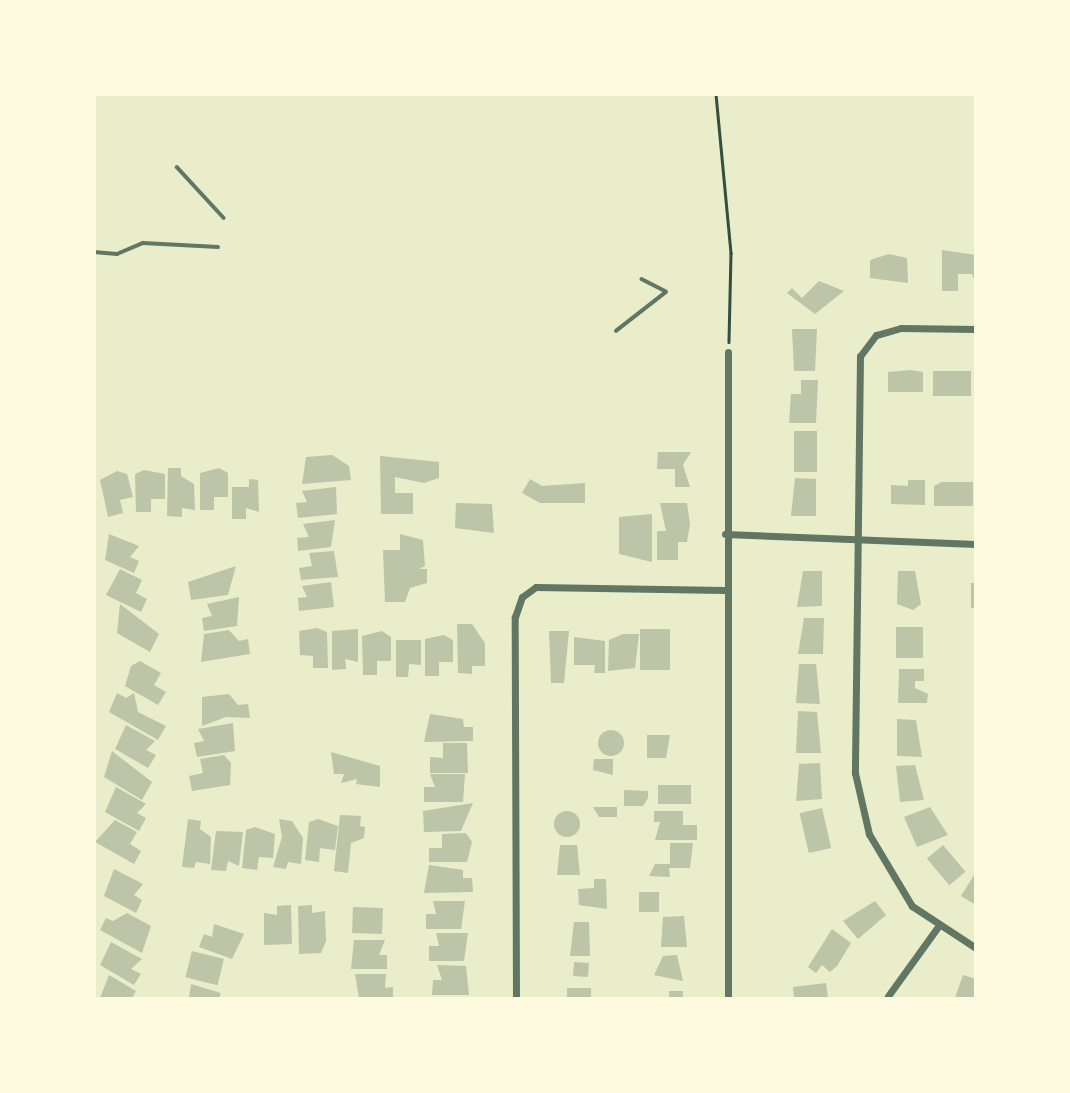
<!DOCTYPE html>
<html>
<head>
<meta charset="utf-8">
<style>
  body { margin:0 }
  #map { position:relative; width:1070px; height:1093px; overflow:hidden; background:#e9edc9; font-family:"Open Sans",sans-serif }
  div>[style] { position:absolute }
  .building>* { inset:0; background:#bcc5a7; transform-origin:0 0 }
  .round { border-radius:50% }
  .path>* { height:2.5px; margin:-1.25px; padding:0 1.25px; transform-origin:1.25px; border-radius:1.25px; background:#344e41 }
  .service>* { height:3.5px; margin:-1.75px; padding:0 1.75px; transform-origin:1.75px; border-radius:1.75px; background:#617663 }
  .minor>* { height:7px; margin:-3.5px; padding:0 3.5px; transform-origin:3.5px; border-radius:3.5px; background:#617663 }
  span { translate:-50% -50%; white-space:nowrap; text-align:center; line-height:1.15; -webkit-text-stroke:7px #fefae0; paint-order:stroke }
  .frame { position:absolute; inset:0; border:96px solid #fefae0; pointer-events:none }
</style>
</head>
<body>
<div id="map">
  <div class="building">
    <div style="clip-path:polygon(942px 250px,976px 255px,976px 284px,972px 274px,958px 274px,958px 291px,942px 291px)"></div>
    <div style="clip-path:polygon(889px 254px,907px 258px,908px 283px,870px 278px,870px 260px)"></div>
    <div style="clip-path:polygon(819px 281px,844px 291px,815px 314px,787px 293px,792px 288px,802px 298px)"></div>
    <div style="clip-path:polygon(792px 329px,817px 329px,815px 371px,794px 371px)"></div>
    <div style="clip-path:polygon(911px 370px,923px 372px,923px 392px,888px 392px,888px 372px)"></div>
    <div style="left:933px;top:371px;width:38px;height:25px"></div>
    <div style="clip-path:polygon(801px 380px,818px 380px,816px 423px,789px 423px,791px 394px,801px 394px)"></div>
    <div style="left:794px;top:431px;width:23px;height:41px"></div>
    <div style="clip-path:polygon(658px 452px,691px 452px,683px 465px,690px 487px,675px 487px,675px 469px,657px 469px)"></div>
    <div style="clip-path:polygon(332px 455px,349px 466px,351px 480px,302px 484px,306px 457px)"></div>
    <div style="clip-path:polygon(380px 456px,439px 462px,439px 478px,424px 483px,395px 477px,395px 493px,413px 493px,413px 514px,381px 514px)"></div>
    <div style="clip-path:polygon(168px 468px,181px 468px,181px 476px,194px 484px,195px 510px,182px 508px,182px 517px,167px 516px)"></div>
    <div style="clip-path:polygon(219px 468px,228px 473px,228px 497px,214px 497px,214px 510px,200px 510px,200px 473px)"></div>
    <div style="clip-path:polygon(144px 470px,165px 474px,165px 499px,151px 499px,151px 512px,136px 512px,135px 474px)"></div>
    <div style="clip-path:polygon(117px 471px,127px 474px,133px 497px,120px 500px,123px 513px,108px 517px,100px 480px)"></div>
    <div style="clip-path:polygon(795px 478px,816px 479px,816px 516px,791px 516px)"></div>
    <div style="clip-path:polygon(249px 479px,258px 480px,259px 512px,246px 508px,246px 519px,232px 519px,232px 487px,249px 487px)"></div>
    <div style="clip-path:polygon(530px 479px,542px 486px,585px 483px,585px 503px,540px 503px,522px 493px)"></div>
    <div style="clip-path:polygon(908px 480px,925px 480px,925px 505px,891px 504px,891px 485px,908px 486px)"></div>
    <div style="clip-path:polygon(942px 482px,973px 482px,973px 506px,934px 506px,934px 486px)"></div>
    <div style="clip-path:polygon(336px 487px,337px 514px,298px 518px,296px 503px,307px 502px,302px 491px)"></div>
    <div style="clip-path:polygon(456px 503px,492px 504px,494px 533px,455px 528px)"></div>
    <div style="clip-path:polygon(660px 503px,687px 503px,690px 524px,687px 542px,678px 542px,678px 560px,657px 560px,657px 531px,666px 531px)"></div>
    <div style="clip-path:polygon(652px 514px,652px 562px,619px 554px,619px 517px)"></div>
    <div style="clip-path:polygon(335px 520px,331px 547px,298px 551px,297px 538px,309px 537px,303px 524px)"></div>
    <div style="clip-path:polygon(109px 534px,139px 546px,130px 557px,139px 561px,134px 573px,105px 560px)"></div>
    <div style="clip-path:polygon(400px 534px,423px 540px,425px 566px,419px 569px,427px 569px,427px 583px,410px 588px,405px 602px,385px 602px,383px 550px,400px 550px)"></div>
    <div style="clip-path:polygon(334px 551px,338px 577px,301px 580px,299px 568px,312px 566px,309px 553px)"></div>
    <div style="clip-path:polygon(236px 566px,228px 595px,191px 600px,188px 582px)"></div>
    <div style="clip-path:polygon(120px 569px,142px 580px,136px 593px,147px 599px,141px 612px,106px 595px)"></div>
    <div style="clip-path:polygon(803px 571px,822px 571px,822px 606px,797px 607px)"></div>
    <div style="clip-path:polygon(898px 571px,915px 571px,921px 604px,913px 610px,897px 604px)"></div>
    <div style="clip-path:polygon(331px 582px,334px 607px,299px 611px,298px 598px,307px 597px,302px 586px)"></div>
    <div style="left:976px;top:583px;width:25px;height:5px;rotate:90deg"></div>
    <div style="clip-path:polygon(239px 597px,237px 626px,204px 631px,202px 618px,212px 616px,207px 604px)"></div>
    <div style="clip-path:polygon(120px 604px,159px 634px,150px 652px,117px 633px)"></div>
    <div style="clip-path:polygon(804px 618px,824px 618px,823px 654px,798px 654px)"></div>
    <div style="clip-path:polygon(457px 624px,472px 624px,485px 643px,485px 666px,472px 666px,472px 674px,458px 673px)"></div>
    <div style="left:923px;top:627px;width:31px;height:27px;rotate:90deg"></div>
    <div style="clip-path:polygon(317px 628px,327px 632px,328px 668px,313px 668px,313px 656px,300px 655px,299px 631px)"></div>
    <div style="clip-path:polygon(358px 629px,358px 662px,345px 659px,346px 669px,332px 670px,332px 631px)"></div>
    <div style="left:670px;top:629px;width:41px;height:30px;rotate:90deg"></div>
    <div style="clip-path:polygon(229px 630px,239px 641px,248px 639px,250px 654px,201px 662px,204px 634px)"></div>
    <div style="clip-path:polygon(382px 631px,391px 637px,391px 661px,377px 661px,377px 675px,363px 675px,362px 636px)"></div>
    <div style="clip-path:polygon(549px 631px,569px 631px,564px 683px,551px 683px)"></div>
    <div style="clip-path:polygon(623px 634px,639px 634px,635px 668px,608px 671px,609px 640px)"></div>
    <div style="clip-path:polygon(444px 635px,453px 640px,453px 662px,439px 662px,439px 676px,425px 676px,425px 639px)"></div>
    <div style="clip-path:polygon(574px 637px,605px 641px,605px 673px,594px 673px,595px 665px,574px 665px)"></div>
    <div style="clip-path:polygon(396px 640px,421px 640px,421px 665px,409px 664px,408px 677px,396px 677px)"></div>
    <div style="clip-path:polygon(140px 661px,161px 673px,154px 685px,166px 692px,158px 705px,125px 686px,131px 666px)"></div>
    <div style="clip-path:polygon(799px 664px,816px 664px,820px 704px,796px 703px)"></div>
    <div style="clip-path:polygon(899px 669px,924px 669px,924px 681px,915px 681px,915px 688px,928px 694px,927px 703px,898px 703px)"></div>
    <div style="clip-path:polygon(117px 693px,126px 698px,134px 693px,138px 712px,166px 726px,158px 740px,109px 712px)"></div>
    <div style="clip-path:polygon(229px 694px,238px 705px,248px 704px,250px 718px,226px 717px,202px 726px,202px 697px)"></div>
    <div style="clip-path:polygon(798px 711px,817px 712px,821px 753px,796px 753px)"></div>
    <div style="clip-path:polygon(430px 714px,463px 719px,464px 727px,473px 727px,473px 741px,424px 742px)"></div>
    <div style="clip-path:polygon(897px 719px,916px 720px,922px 757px,897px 756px)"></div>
    <div style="clip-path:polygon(233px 723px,235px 751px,197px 757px,194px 743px,204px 741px,198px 729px)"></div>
    <div style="clip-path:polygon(126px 725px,155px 741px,146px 750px,156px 755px,148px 768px,115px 749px)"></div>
    <div class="round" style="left:598px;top:730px;width:26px;height:26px"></div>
    <div style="clip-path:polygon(647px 735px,670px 735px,666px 758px,647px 758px)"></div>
    <div style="clip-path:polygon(443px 743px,467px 743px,468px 773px,430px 773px,430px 757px,443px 758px)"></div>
    <div style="clip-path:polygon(112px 751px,152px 782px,142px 800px,104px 777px)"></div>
    <div style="clip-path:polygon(331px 752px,380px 766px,380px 787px,356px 784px,357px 779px,341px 783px,344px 774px,334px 774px)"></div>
    <div style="clip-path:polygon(224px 755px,231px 763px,230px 785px,192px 791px,189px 776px,203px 773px,200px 759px)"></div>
    <div style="clip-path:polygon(594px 759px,613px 759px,613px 775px,593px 770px)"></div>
    <div style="clip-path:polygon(820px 763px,822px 799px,796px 801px,799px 764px)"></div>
    <div style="clip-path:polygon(915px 765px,924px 800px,900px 802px,896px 766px)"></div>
    <div style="clip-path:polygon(430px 774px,465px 774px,463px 802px,424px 802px,424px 787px,435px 787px)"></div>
    <div style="left:658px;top:785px;width:33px;height:19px"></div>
    <div style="clip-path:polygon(116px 787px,146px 804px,137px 813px,146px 818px,139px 831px,105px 812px)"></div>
    <div style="clip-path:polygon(624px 790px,648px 791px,648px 798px,643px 806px,624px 806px)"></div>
    <div style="clip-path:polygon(473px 803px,461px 831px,424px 832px,423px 811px)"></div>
    <div style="clip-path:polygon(593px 807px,617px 807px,617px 817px,599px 817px)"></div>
    <div style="clip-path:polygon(930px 807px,948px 835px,917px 847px,904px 817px)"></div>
    <div style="left:822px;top:808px;width:41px;height:23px;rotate:77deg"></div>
    <div style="clip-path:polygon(654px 811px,683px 811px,683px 825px,697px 825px,697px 840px,655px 840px,660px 822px,654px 822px)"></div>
    <div class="round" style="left:554px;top:811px;width:26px;height:26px"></div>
    <div style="clip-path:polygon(340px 815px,361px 816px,360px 826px,365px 827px,364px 838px,351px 843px,348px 873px,334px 871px)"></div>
    <div style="clip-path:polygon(188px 819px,201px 821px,200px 829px,211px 837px,210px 864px,196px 862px,194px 868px,182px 867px)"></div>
    <div style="clip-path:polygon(279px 819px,292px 821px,303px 838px,301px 864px,288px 862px,286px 869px,273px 867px,282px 837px)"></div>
    <div style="clip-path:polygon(318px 819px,338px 826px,335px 850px,320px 848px,319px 862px,305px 860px,309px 822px)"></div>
    <div style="clip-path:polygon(115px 820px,137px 832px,130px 844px,141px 851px,134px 864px,95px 842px)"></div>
    <div style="clip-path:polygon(255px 827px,275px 834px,273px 858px,259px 857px,257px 870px,242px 868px,246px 830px)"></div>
    <div style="clip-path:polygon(216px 831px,243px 832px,239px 866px,228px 861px,226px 871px,211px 870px)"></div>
    <div style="clip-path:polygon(466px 833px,472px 842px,467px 862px,429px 862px,429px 848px,442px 848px,442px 834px)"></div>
    <div style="clip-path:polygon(670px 843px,693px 843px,690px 868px,669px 868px,670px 877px,649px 876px,655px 864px,670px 864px)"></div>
    <div style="clip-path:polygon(560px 845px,577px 845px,580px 875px,557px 875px)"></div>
    <div style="left:943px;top:845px;width:35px;height:21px;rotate:50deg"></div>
    <div style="clip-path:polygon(429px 865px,463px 870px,463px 878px,472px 878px,473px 892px,424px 893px)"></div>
    <div style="clip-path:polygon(114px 869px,143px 884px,134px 895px,142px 900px,136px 913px,104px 896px)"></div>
    <div style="clip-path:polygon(976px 872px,976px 905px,961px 896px)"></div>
    <div style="clip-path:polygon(594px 879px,606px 879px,607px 909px,579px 905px,578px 889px,594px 888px)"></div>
    <div style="left:639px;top:892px;width:20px;height:20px"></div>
    <div style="clip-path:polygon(433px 901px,465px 901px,461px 929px,426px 929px,426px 914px,436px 914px)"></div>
    <div style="clip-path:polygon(875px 901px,886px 915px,858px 939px,843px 921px)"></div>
    <div style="clip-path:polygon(291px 905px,292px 944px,264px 945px,264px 913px,277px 915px,277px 906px)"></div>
    <div style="clip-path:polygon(312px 905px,312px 913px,325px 911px,326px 941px,321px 953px,299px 954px,298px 906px)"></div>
    <div style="left:353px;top:907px;width:30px;height:26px;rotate:2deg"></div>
    <div style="clip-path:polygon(127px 913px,151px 926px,142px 953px,100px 930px,106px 918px,113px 921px)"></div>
    <div style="clip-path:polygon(684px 916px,687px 947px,661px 947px,663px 917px)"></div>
    <div style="clip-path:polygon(574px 922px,589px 922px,590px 956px,570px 956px)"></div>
    <div style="clip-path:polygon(214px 924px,244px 934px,232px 959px,199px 947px,204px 934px,212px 937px)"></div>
    <div style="clip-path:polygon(832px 929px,851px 943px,837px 966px,830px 972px,822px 965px,816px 973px,808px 967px)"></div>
    <div style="clip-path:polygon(436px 933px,468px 933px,464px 961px,429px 961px,429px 946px,439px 946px)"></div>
    <div style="clip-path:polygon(354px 940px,385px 940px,379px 955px,387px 955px,387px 969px,351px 969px)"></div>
    <div style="clip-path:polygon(111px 942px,142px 959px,131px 969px,141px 974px,134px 985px,100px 965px)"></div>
    <div style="left:192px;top:951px;width:33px;height:27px;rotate:14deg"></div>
    <div style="clip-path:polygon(677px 955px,683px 981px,654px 975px,663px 956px)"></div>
    <div style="left:574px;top:962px;width:15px;height:14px;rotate:4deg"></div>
    <div style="clip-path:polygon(437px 965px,466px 966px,469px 995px,432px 995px,433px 980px,442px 980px)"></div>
    <div style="clip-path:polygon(355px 974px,386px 974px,385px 988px,393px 987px,393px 998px,359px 998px)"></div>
    <div style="clip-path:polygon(109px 975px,136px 991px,132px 998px,100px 998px)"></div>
    <div style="clip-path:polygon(963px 975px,976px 979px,976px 998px,955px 998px)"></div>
    <div style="clip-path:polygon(826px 983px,828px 998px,794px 998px,793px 987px)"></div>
    <div style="clip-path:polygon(191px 984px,221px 993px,219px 998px,179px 998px,189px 997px)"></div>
    <div style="left:567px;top:988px;width:24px;height:10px"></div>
    <div style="left:669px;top:991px;width:14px;height:7px"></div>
  </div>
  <div class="path">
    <div style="left:716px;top:94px;width:160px;rotate:84.6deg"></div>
    <div style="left:731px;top:253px;width:89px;rotate:91.3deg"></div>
  </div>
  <div class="service">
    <div style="left:177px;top:167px;width:69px;rotate:47.3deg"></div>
    <div style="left:94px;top:252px;width:23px;rotate:5deg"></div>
    <div style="left:117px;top:254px;width:28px;rotate:-23deg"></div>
    <div style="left:143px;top:243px;width:75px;rotate:3.1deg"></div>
    <div style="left:616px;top:331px;width:63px;rotate:-38deg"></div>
    <div style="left:666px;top:292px;width:27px;rotate:-153deg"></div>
  </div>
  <div class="minor">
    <div style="left:976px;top:329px;width:75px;rotate:-179.2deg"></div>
    <div style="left:901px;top:328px;width:26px;rotate:164deg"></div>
    <div style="left:876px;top:335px;width:26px;rotate:127deg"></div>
    <div style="left:860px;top:356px;width:417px;rotate:90.7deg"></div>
    <div style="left:855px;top:773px;width:63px;rotate:77.1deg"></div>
    <div style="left:869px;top:834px;width:84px;rotate:59.2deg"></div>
    <div style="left:912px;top:906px;width:77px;rotate:33.3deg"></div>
    <div style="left:725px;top:534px;width:251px;rotate:2.3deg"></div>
    <div style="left:888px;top:996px;width:84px;rotate:-54.2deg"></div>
    <div style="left:516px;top:998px;width:381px;rotate:-90.2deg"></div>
    <div style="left:515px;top:617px;width:21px;rotate:-71deg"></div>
    <div style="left:522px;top:597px;width:17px;rotate:-36deg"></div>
    <div style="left:536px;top:587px;width:189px;rotate:0.9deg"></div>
    <div style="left:728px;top:998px;width:646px;rotate:-90deg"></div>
  </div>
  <div class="frame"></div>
</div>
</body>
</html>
